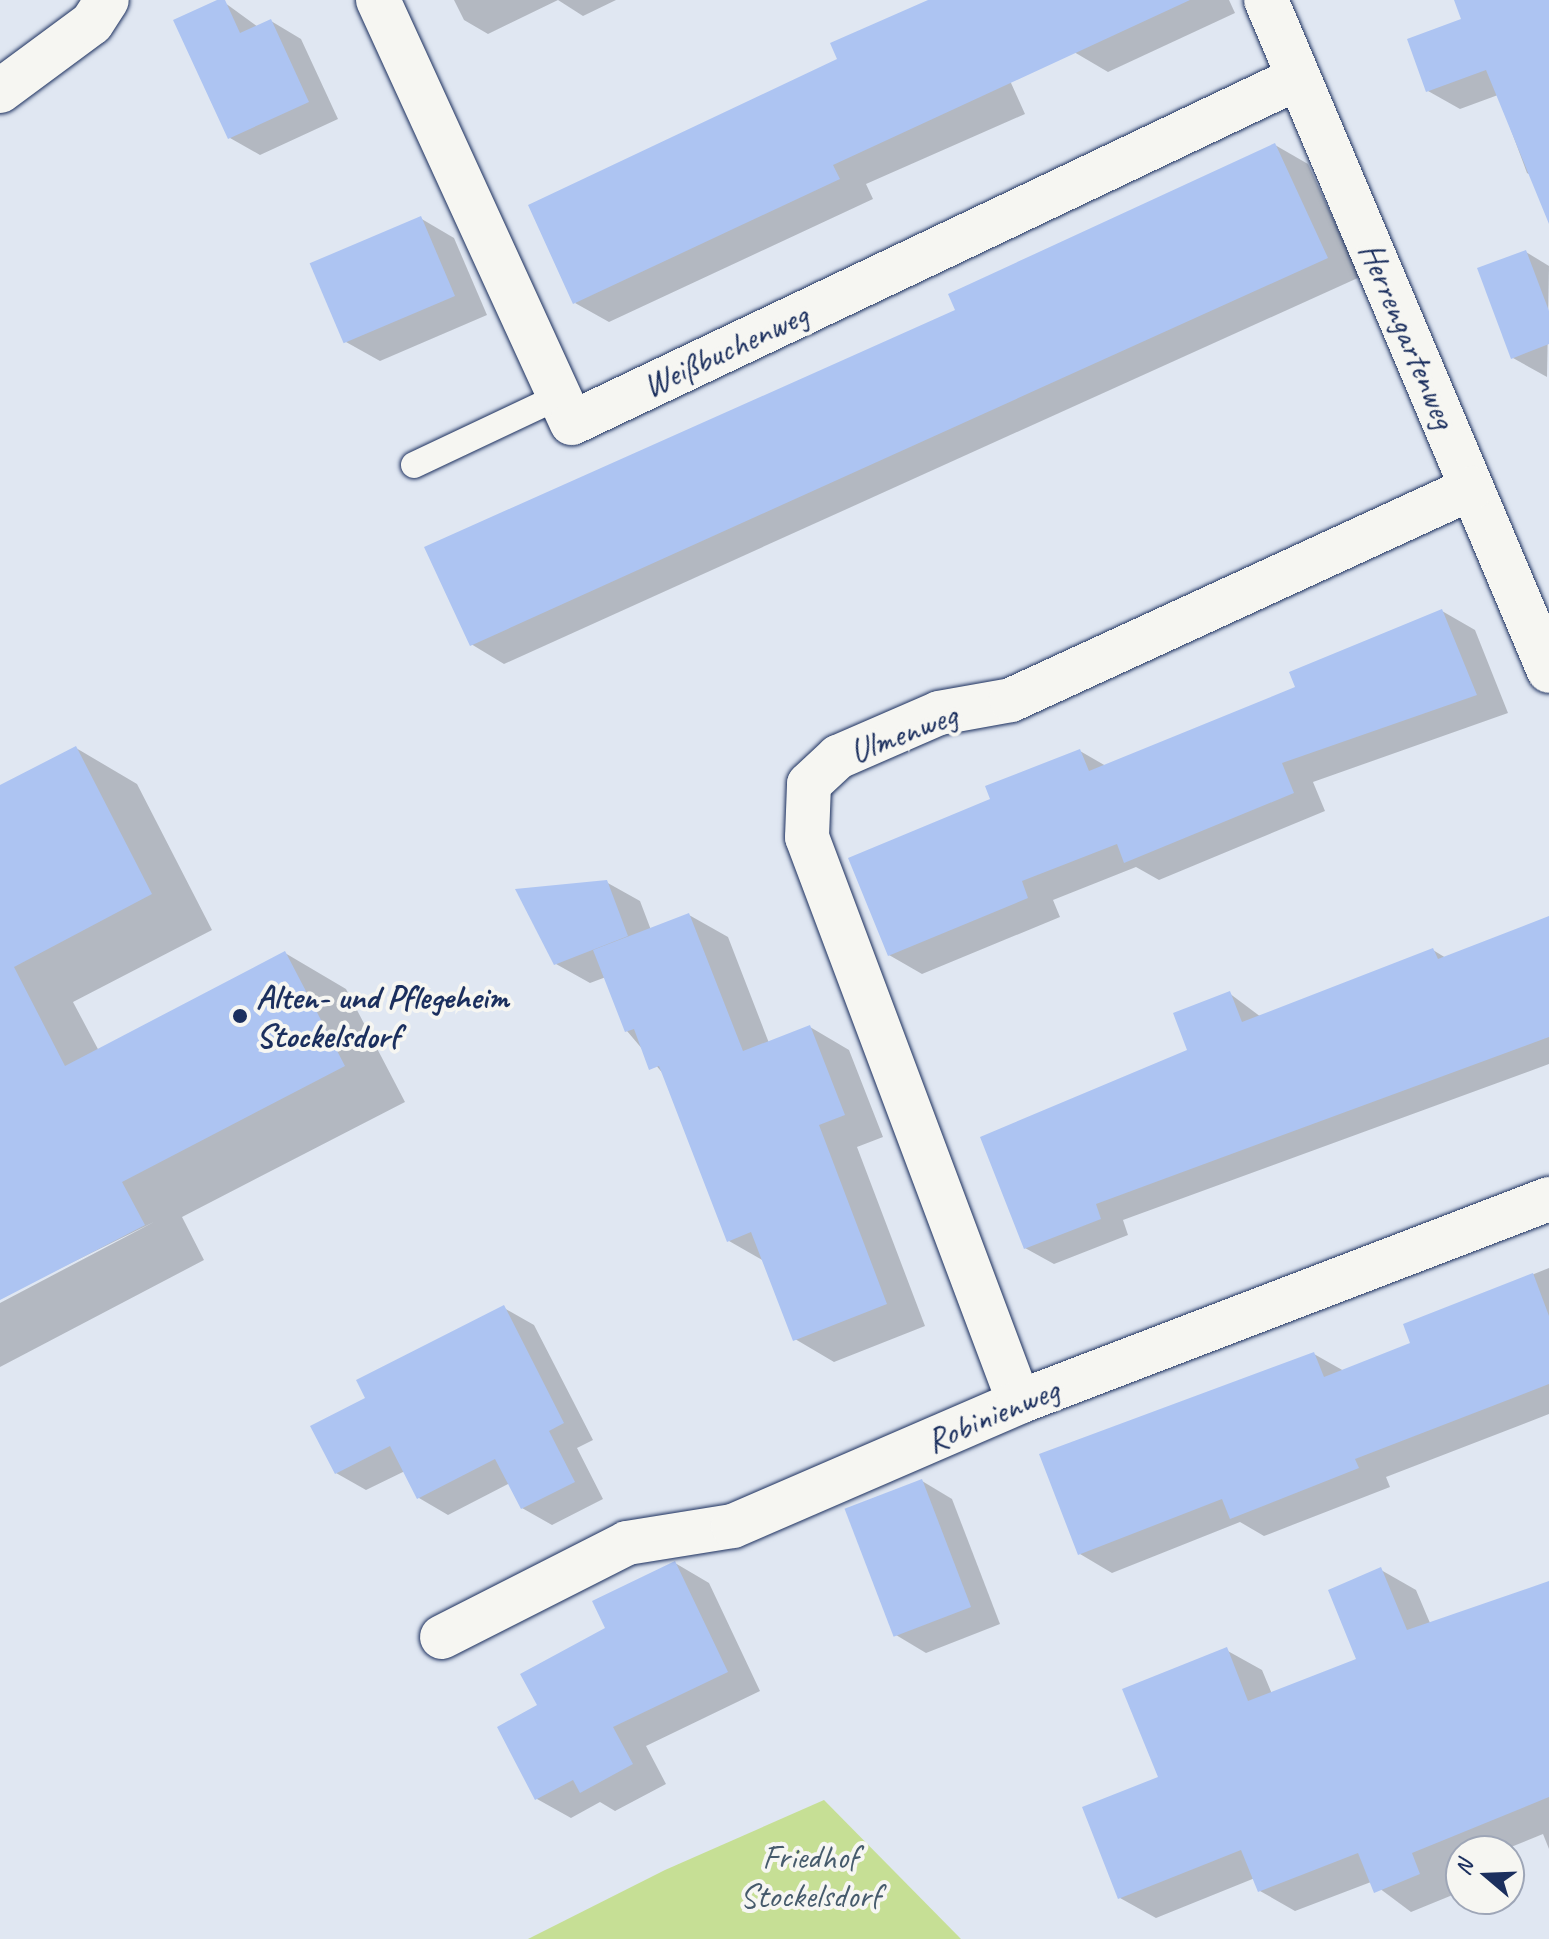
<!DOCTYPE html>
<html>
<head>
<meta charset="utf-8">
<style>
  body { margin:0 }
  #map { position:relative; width:1549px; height:1939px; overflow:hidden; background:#e0e7f2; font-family:Caveat,sans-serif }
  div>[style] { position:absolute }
  .green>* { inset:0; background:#c6df95 }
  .shadow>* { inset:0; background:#0003 }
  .building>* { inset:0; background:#adc4f2; transform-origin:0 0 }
  .roads { filter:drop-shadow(0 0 2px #1b2f5e) drop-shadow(0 0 2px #1b2f5e) }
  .lane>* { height:26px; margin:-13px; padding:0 13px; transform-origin:13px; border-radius:13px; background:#f6f6f2 }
  .street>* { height:44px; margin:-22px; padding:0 22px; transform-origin:22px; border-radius:22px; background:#f6f6f2 }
  .dots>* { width:22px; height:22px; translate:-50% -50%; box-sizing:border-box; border:4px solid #f6f6f2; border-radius:50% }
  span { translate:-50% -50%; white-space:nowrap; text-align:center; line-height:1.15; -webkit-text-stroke:8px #f6f6f2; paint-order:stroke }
  .street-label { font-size:34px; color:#1b2f5e }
  .poi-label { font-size:34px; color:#1b2f5e; font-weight:700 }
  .left { translate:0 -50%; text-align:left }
  .park-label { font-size:34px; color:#465b6c }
  .north { position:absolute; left:1445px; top:1835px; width:80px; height:80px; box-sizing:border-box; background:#f6f6f2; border:2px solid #9ea6b7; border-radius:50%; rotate:289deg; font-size:22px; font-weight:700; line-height:32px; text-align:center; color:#1b2f5e }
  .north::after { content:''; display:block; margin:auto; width:28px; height:36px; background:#1b2f5e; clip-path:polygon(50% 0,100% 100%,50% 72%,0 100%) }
</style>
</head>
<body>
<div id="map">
  <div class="green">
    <div style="clip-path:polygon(824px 1800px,961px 1939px,528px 1939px,665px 1870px)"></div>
  </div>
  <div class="shadow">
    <div style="clip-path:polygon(221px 0,258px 27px,271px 21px,301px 39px,338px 119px,260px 155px,230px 138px)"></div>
    <div style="clip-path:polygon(454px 0,616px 0,583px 16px,558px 0,488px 34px,464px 20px)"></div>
    <div style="clip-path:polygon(933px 0,956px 0,980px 14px,1025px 114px,866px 184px,873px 199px,609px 322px,575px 303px,839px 60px)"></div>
    <div style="clip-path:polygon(1051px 0,1229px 0,1235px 13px,1108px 72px,1074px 52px)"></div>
    <div style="clip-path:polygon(1456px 0,1549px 0,1549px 186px,1527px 173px,1498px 95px,1460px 109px,1428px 91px,1463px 20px)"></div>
    <div style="clip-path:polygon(1275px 145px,1308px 164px,1360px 277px,504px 664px,471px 644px,958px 311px)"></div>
    <div style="clip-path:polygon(420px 218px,454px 238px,487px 315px,380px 361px,346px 342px)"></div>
    <div style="clip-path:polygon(1526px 252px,1549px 266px,1547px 377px,1513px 358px)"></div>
    <div style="clip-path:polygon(1442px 611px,1475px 630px,1508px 713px,1313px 782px,1325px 811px,1159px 880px,1136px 867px,1053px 900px,1060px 917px,922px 974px,889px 955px,993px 800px,1080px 751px,1106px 766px,1297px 688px)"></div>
    <div style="clip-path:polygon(76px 748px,137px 784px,212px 930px,73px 1002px,99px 1051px,285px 953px,346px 989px,405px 1102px,182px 1217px,204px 1260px,0 1367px,0 1303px,154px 1222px,0 1298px,0 787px)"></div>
    <div style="clip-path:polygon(606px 882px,640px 901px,651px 930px,689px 915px,728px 937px,769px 1043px,810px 1027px,849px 1050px,883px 1137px,857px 1147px,925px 1326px,834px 1362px,795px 1339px,764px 1261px,729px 1241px,665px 1076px,627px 1031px,606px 977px,590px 983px,556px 964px)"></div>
    <div style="clip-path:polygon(1549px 918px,1549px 1064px,1123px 1220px,1128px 1235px,1054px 1264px,1025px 1248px,1190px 1052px,1229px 993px,1261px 1017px,1433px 950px,1446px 958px)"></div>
    <div style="clip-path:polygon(1549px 1268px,1549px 1414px,1386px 1477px,1390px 1487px,1264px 1536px,1240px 1522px,1112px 1573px,1080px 1554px,1314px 1354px,1344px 1371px,1413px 1344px,1405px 1325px)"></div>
    <div style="clip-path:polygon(504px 1308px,534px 1325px,593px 1440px,577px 1448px,603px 1499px,552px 1525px,522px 1508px,510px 1483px,448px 1515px,419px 1498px,405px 1471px,366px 1490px,336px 1473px,368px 1399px)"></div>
    <div style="clip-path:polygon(922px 1481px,952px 1499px,1000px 1624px,926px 1653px,896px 1635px)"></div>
    <div style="clip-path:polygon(675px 1563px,709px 1583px,760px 1691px,646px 1746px,666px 1784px,615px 1811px,600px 1802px,571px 1818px,537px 1799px,539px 1706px)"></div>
    <div style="clip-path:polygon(1381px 1570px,1416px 1590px,1430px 1623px,1549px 1583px,1549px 1849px,1543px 1834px,1501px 1851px,1461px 1851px,1461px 1867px,1447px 1873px,1455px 1894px,1411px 1912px,1371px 1882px,1295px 1911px,1260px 1891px,1255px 1878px,1156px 1918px,1120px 1898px,1161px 1778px,1226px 1650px,1262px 1670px,1272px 1694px,1358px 1660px)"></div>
  </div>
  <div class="building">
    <div style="clip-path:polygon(217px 0,225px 0,240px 33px,271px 19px,309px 102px,228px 139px,173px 20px)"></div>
    <div style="clip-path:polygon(928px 0,1190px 0,833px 165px,840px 179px,573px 304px,528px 205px,837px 59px,830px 43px)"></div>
    <div style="clip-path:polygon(1454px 0,1549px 0,1549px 224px,1486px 70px,1426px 92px,1407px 39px,1461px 19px)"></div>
    <div style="clip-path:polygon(1275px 143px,1328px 258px,470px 646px,424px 547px,955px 310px,948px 294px)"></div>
    <div style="left:421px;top:216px;width:87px;height:121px;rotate:67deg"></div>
    <div style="clip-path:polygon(1526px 250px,1549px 311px,1549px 344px,1511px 359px,1477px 268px)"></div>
    <div style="clip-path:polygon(1442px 609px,1477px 695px,1282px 763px,1294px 793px,1124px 863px,1117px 844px,1022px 881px,1028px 898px,888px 956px,848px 858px,990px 799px,985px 786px,1080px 749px,1089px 771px,1295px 687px,1289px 672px)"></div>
    <div style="clip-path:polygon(76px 746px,152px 894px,14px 967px,65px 1066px,285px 951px,345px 1066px,122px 1182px,145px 1225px,0 1300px,0 785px)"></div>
    <div style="clip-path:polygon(607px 880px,628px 936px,554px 965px,515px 889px)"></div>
    <div style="clip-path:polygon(689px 913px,743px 1051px,810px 1025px,845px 1115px,819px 1125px,887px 1304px,793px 1341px,751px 1232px,727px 1242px,659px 1066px,649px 1070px,634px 1029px,625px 1032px,593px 950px)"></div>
    <div style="clip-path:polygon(1549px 916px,1549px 1037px,1096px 1204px,1101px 1219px,1024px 1249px,980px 1137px,1187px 1050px,1173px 1013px,1230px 991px,1242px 1022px,1433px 948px,1438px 959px)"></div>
    <div style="clip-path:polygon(1533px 1273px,1549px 1316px,1549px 1384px,1355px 1459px,1359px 1468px,1230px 1519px,1222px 1499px,1078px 1555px,1039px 1454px,1314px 1352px,1324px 1377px,1410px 1343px,1403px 1324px)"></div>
    <div style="clip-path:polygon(504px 1305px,564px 1423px,549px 1431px,575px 1482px,521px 1509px,495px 1459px,417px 1499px,390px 1446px,335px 1474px,310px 1426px,365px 1398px,356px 1380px)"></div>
    <div style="left:922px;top:1479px;width:137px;height:83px;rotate:69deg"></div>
    <div style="clip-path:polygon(675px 1561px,728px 1672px,613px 1727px,633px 1764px,580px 1793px,573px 1780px,535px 1800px,497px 1727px,537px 1705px,520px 1674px,605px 1628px,592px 1601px)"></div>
    <div style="clip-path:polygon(1381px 1567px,1407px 1630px,1549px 1581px,1549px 1797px,1412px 1853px,1420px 1874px,1374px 1893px,1358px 1853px,1258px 1892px,1241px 1850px,1118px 1899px,1082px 1807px,1158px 1777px,1122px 1689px,1227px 1647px,1248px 1701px,1356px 1659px,1328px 1590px)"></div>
  </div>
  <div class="roads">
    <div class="lane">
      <div style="left:414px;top:465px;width:161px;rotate:-25.3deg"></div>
    </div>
    <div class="street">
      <div style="left:378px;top:0;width:465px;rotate:65.4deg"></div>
      <div style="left:572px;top:423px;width:804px;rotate:-25.42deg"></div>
      <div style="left:1266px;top:0;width:728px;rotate:67.13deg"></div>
      <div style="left:0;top:91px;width:114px;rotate:-36.5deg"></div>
      <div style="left:92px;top:23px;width:27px;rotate:-57deg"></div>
      <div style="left:1019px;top:1402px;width:603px;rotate:-110.57deg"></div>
      <div style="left:807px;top:837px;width:53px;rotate:-87.8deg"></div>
      <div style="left:809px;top:784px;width:40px;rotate:-43deg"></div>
      <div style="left:838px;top:757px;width:110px;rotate:-23.5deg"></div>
      <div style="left:939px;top:713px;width:73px;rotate:-10.2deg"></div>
      <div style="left:1011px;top:700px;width:507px;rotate:-24.7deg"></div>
      <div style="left:442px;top:1637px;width:208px;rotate:-26.9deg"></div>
      <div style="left:627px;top:1543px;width:107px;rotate:-9.1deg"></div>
      <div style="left:733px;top:1526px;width:312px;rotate:-23.4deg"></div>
      <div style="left:1019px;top:1402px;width:568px;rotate:-20.96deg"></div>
    </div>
  </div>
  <div class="dots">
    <div style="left:240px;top:1016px;background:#1b2f5e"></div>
  </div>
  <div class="street-label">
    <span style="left:1408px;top:335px;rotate:67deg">Herrengartenweg</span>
    <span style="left:725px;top:350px;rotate:-25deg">Weißbuchenweg</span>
    <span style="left:903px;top:733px;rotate:-21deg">Ulmenweg</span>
    <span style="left:992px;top:1415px;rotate:-23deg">Robinienweg</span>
  </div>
  <div class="poi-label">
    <span class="left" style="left:256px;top:1016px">Alten- und Pflegeheim<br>Stockelsdorf</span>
  </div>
  <div class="park-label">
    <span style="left:810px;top:1876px">Friedhof<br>Stockelsdorf</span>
  </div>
  <div class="north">N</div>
</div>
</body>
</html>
